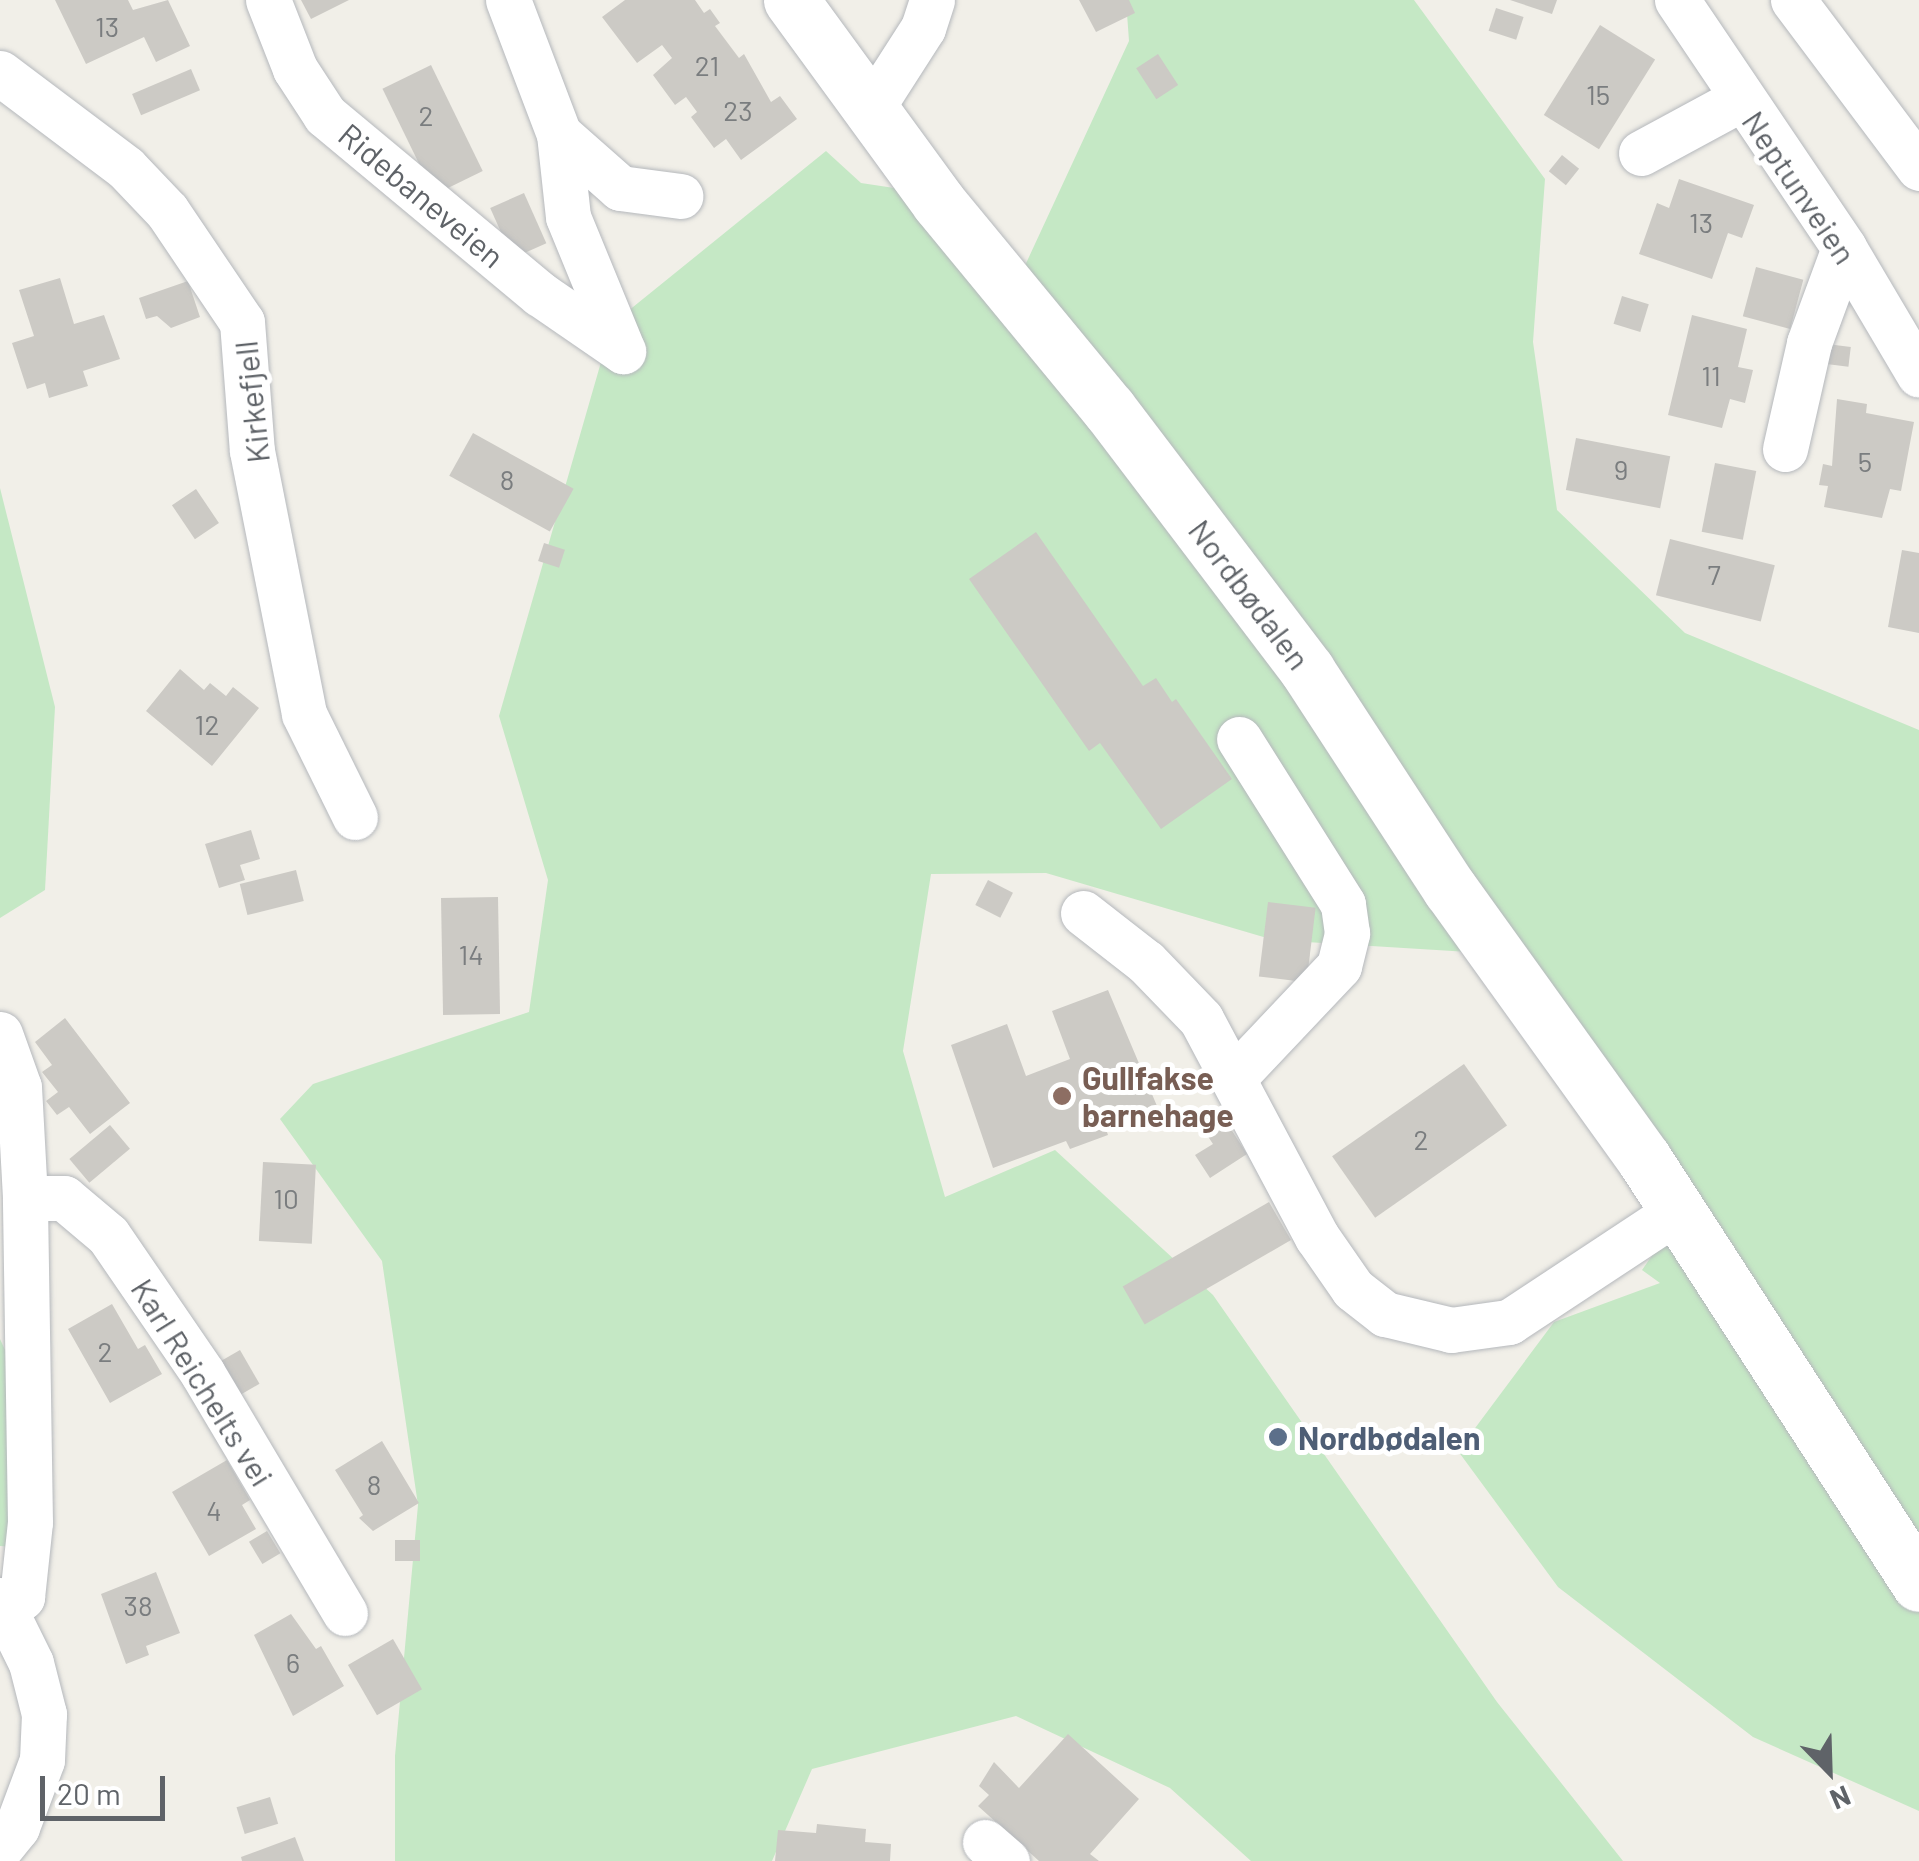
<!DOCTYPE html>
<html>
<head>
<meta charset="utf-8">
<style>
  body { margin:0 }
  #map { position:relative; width:1919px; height:1861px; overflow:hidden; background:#f1efe8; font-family:Barlow,sans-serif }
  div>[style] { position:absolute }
  .green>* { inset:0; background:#c5e8c5 }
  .building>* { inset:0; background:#cccac5; transform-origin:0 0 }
  .roads { filter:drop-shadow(0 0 2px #b5b8bc) drop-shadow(0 0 2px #b5b8bc) }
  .street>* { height:45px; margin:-22.5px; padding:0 22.5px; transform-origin:22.5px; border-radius:22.5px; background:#fff }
  .secondary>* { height:55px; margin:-27.5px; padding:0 27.5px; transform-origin:27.5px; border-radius:27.5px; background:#fff }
  .dots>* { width:28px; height:28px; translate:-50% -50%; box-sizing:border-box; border:5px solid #fff; border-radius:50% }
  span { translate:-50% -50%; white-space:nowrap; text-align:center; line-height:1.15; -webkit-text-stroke:10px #fff; paint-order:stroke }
  .number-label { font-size:28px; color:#7a7d7f }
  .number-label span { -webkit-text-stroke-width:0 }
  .street-label { font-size:32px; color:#5f6368 }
  .education-label { font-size:32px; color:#785e54; font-weight:700 }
  .left { translate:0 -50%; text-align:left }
  .service-label { font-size:32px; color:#4e5e75; font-weight:700 }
  .north { position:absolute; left:1779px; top:1721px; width:100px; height:100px; -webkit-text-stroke:8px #fff; paint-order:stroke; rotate:157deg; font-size:28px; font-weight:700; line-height:40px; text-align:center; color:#5f6368 }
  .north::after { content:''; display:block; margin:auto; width:35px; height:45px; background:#5f6368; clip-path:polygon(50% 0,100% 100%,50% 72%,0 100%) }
  .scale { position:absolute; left:40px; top:1776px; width:125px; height:45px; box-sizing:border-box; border:5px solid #5f6368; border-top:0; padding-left:12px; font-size:30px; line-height:35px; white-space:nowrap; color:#5f6368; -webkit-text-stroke:8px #fff; paint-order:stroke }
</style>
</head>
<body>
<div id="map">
  <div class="green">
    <div style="clip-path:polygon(1126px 0,1414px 0,1545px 179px,1533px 342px,1557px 510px,1685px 633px,1919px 730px,1919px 1811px,1753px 1737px,1558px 1587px,1458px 1451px,1554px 1322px,1660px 1283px,1642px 1270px,1676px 1221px,1485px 953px,1274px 940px,1046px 873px,931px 874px,903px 1051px,945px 1197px,1055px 1150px,1213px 1295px,1497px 1702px,1623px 1861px,1251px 1861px,1170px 1788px,1016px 1716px,812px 1769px,772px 1861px,395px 1861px,395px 1756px,418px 1505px,382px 1261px,280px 1119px,313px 1084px,529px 1012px,548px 880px,499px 716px,612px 324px,826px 151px,861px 183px,934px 194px,1022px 272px,1129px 41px)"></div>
    <div style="clip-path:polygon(0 488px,55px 707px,45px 890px,0 918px)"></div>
    <div style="clip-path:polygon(0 1339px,51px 1450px,17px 1547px,0 1546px)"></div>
  </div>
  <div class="building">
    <div style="clip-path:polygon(55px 0,128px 0,133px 10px,168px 0,190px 46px,156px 62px,144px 37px,86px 64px)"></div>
    <div style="clip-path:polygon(301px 0,349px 0,311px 19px)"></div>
    <div style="clip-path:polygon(625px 0,695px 0,704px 13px,710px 9px,720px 23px,715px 26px,739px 58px,744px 54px,771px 102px,780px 96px,797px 119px,741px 160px,726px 139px,714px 148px,691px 117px,697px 112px,686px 97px,675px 105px,653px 75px,672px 58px,662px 45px,637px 63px,602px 17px)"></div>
    <div style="clip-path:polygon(1079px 0,1129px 0,1135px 13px,1096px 32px)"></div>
    <div style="clip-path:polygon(1510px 0,1557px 0,1552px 14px)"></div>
    <div style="left:1496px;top:8px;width:29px;height:24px;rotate:18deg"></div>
    <div style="left:1600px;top:25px;width:65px;height:106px;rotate:32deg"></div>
    <div style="left:1158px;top:54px;width:37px;height:26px;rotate:57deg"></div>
    <div style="left:431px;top:65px;width:118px;height:54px;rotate:64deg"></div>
    <div style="left:191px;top:69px;width:23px;height:64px;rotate:67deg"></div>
    <div style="left:1562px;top:155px;width:22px;height:21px;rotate:39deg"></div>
    <div style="clip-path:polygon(1679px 179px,1754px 205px,1742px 238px,1728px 233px,1712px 279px,1639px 254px,1657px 203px,1669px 208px)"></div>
    <div style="left:524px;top:193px;width:55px;height:37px;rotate:66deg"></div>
    <div style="left:1756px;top:267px;width:49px;height:51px;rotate:15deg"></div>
    <div style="clip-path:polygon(60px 278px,74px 324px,104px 315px,120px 359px,83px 371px,88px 386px,49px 398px,45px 383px,27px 389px,12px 343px,34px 336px,19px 290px)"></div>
    <div style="clip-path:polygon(188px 281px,200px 317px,171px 328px,157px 316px,146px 319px,139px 298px)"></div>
    <div style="left:1622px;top:296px;width:28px;height:29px;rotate:17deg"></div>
    <div style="clip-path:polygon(1692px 315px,1747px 329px,1738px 367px,1753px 370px,1745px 403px,1730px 399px,1722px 428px,1668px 415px)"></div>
    <div style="left:1827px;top:344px;width:24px;height:20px;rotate:7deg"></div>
    <div style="clip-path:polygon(1837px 399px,1867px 404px,1866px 413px,1914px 422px,1901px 491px,1890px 489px,1882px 518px,1824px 507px,1828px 486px,1819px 485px,1823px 464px,1832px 466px)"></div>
    <div style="left:473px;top:433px;width:115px;height:49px;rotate:29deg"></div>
    <div style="left:1576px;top:438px;width:96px;height:53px;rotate:11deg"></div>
    <div style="left:1715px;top:463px;width:42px;height:70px;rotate:11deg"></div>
    <div style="left:196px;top:489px;width:41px;height:29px;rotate:56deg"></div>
    <div style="clip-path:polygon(1036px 532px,1143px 686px,1156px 678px,1172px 702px,1176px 699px,1232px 779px,1161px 829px,1100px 743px,1089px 751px,969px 579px)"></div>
    <div style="left:1670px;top:539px;width:108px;height:58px;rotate:14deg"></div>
    <div style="left:544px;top:543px;width:22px;height:19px;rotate:18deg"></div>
    <div style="clip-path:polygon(1902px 550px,1919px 553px,1919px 633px,1888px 627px)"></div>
    <div style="clip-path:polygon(180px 669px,204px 690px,210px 683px,226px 696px,233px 687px,259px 708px,212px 766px,146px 711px)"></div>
    <div style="clip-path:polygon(251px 830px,260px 859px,240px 865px,245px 880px,219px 888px,205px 844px)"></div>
    <div style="left:296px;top:870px;width:32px;height:58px;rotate:76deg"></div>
    <div style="left:988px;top:880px;width:28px;height:28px;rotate:27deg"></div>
    <div style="left:498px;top:897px;width:117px;height:57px;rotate:89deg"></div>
    <div style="left:1268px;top:902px;width:48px;height:75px;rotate:7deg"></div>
    <div style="clip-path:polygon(1108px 990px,1157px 1106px,1105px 1126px,1108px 1135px,1070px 1149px,1066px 1141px,993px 1168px,951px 1045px,1007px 1024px,1026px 1076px,1070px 1059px,1052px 1011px)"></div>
    <div style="clip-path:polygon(65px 1018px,130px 1103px,90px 1134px,69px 1107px,57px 1115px,46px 1101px,58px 1092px,42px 1072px,52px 1065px,35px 1042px)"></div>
    <div style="left:1464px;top:1064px;width:75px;height:161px;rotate:55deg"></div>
    <div style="clip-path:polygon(1227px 1123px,1247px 1154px,1210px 1178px,1195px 1155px,1213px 1144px,1207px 1135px)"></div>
    <div style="left:110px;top:1125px;width:31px;height:53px;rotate:50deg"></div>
    <div style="left:263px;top:1162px;width:53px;height:79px;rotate:3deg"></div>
    <div style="left:1269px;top:1202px;width:44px;height:169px;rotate:60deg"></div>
    <div style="clip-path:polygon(112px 1304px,138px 1349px,145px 1345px,162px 1374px,110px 1403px,68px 1329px)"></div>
    <div style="left:240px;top:1350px;width:39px;height:24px;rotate:60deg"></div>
    <div style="clip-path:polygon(382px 1441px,419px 1503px,373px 1531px,359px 1518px,363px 1515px,335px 1470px)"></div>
    <div style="clip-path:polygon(227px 1460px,250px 1500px,242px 1505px,256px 1529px,209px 1556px,172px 1492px)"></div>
    <div style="left:267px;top:1531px;width:26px;height:21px;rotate:59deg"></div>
    <div style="left:395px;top:1540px;width:25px;height:21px"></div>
    <div style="clip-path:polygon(156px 1572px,180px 1633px,146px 1646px,149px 1655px,126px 1664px,101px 1594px)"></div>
    <div style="clip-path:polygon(291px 1614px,316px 1649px,321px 1646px,344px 1686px,293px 1716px,254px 1635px)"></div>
    <div style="left:393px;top:1639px;width:58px;height:52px;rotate:60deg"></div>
    <div style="clip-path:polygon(1068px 1734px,1139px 1799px,1090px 1854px,1099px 1861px,1039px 1861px,978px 1806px,989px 1795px,979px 1786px,994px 1762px,1019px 1788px)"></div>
    <div style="left:270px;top:1797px;width:28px;height:35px;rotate:73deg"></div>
    <div style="clip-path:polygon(817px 1824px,866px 1829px,865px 1842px,891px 1844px,890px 1861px,775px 1861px,778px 1830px,816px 1833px)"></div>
    <div style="clip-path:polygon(295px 1837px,304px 1861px,242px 1861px,241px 1857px)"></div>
  </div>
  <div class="roads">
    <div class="street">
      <div style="left:268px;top:0;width:74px;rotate:68.6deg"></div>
      <div style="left:295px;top:69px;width:55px;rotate:56.9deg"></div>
      <div style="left:325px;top:115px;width:280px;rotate:39.8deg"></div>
      <div style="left:540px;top:294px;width:101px;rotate:34.5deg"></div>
      <div style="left:508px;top:0;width:143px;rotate:69.2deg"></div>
      <div style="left:559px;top:134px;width:81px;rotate:41.5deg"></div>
      <div style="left:620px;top:188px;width:61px;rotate:7.6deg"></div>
      <div style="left:1677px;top:0;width:299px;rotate:56deg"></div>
      <div style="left:1844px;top:248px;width:147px;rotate:59.4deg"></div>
      <div style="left:1793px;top:0;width:210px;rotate:53.1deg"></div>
      <div style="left:0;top:73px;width:158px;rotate:37deg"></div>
      <div style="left:126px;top:168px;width:59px;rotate:46.4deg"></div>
      <div style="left:167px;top:211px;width:134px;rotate:56deg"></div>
      <div style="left:242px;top:322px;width:129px;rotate:85.6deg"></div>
      <div style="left:252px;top:451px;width:268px;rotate:78.8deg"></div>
      <div style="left:304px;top:714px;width:115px;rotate:63.7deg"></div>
      <div style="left:871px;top:109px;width:96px;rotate:-57.3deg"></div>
      <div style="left:923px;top:28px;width:29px;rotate:-72deg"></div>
      <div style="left:559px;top:134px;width:83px;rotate:83.8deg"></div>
      <div style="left:568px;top:217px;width:145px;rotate:67.7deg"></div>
      <div style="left:1641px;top:153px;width:114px;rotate:-28.4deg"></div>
      <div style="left:1785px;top:449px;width:109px;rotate:-77.2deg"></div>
      <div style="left:1809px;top:343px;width:101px;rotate:-69.8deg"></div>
      <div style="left:1083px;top:913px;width:80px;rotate:37.9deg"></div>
      <div style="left:1146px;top:962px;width:79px;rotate:46deg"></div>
      <div style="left:1201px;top:1019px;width:247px;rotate:62deg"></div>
      <div style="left:1317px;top:1237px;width:63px;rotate:55.3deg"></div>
      <div style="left:1353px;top:1289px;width:41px;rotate:38deg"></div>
      <div style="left:1385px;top:1314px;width:68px;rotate:13.6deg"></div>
      <div style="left:1451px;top:1330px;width:59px;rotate:-7.9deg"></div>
      <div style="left:1509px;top:1322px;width:200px;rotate:-33.4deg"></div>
      <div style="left:0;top:1034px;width:56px;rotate:70.3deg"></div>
      <div style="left:19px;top:1087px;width:111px;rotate:86.9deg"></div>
      <div style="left:1236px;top:1075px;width:150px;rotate:-46.6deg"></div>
      <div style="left:1339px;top:966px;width:34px;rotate:-76deg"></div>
      <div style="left:1347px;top:933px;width:29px;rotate:-98deg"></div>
      <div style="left:1343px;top:904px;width:195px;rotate:-122.2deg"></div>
      <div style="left:0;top:1600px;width:70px;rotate:63.8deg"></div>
      <div style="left:31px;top:1663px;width:53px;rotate:75.7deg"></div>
      <div style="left:44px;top:1714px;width:46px;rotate:92.5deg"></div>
      <div style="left:42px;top:1760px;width:72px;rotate:110.5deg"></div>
      <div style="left:17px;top:1827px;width:27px;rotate:129deg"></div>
      <div style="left:5px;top:1609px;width:21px;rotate:-35deg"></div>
      <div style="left:22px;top:1597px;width:75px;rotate:-83.9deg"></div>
      <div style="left:30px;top:1522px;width:324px;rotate:-90.9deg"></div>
      <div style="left:25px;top:1198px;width:39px"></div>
      <div style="left:64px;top:1198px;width:57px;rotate:40.1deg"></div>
      <div style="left:108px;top:1235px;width:168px;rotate:55.6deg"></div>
      <div style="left:203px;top:1374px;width:278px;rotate:59.3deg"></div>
      <div style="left:985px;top:1842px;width:29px;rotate:41deg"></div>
    </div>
    <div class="secondary">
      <div style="left:791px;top:0;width:251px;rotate:53.9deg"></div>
      <div style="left:939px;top:203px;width:267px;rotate:50.5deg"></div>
      <div style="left:1109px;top:409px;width:328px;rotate:52.8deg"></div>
      <div style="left:1307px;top:670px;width:262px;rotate:56.9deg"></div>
      <div style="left:1450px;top:889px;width:332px;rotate:54.3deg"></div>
      <div style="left:1644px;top:1159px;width:506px;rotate:57.09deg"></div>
    </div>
  </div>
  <div class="dots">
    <div style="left:1062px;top:1096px;background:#8d6e63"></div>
    <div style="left:1278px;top:1437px;background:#5c6f8a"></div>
  </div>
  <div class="number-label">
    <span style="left:107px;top:26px">13</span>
    <span style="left:707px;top:65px">21</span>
    <span style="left:1598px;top:94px">15</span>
    <span style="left:738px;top:110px">23</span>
    <span style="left:426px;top:115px">2</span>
    <span style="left:1701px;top:222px">13</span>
    <span style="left:1711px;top:375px">11</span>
    <span style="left:1865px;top:461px">5</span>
    <span style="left:1621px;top:469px">9</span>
    <span style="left:507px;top:479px">8</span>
    <span style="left:1714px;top:574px">7</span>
    <span style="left:207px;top:724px">12</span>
    <span style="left:471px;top:954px">14</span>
    <span style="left:1421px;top:1139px">2</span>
    <span style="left:286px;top:1198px">10</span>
    <span style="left:105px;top:1351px">2</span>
    <span style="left:374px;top:1484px">8</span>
    <span style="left:214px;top:1510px">4</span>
    <span style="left:138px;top:1605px">38</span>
    <span style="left:293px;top:1662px">6</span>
  </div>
  <div class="street-label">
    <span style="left:1800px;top:187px;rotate:56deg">Neptunveien</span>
    <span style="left:422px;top:195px;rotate:40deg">Ridebaneveien</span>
    <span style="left:251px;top:402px;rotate:-96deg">Kirkefjell</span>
    <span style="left:1250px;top:594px;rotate:53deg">Nordbødalen</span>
    <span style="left:203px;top:1382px;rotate:58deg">Karl Reichelts vei</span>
  </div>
  <div class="education-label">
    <span class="left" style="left:1082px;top:1096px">Gullfakse<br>barnehage</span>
  </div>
  <div class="service-label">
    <span class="left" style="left:1298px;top:1437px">Nordbødalen</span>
  </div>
  <div class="north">N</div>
  <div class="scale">20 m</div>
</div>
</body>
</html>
